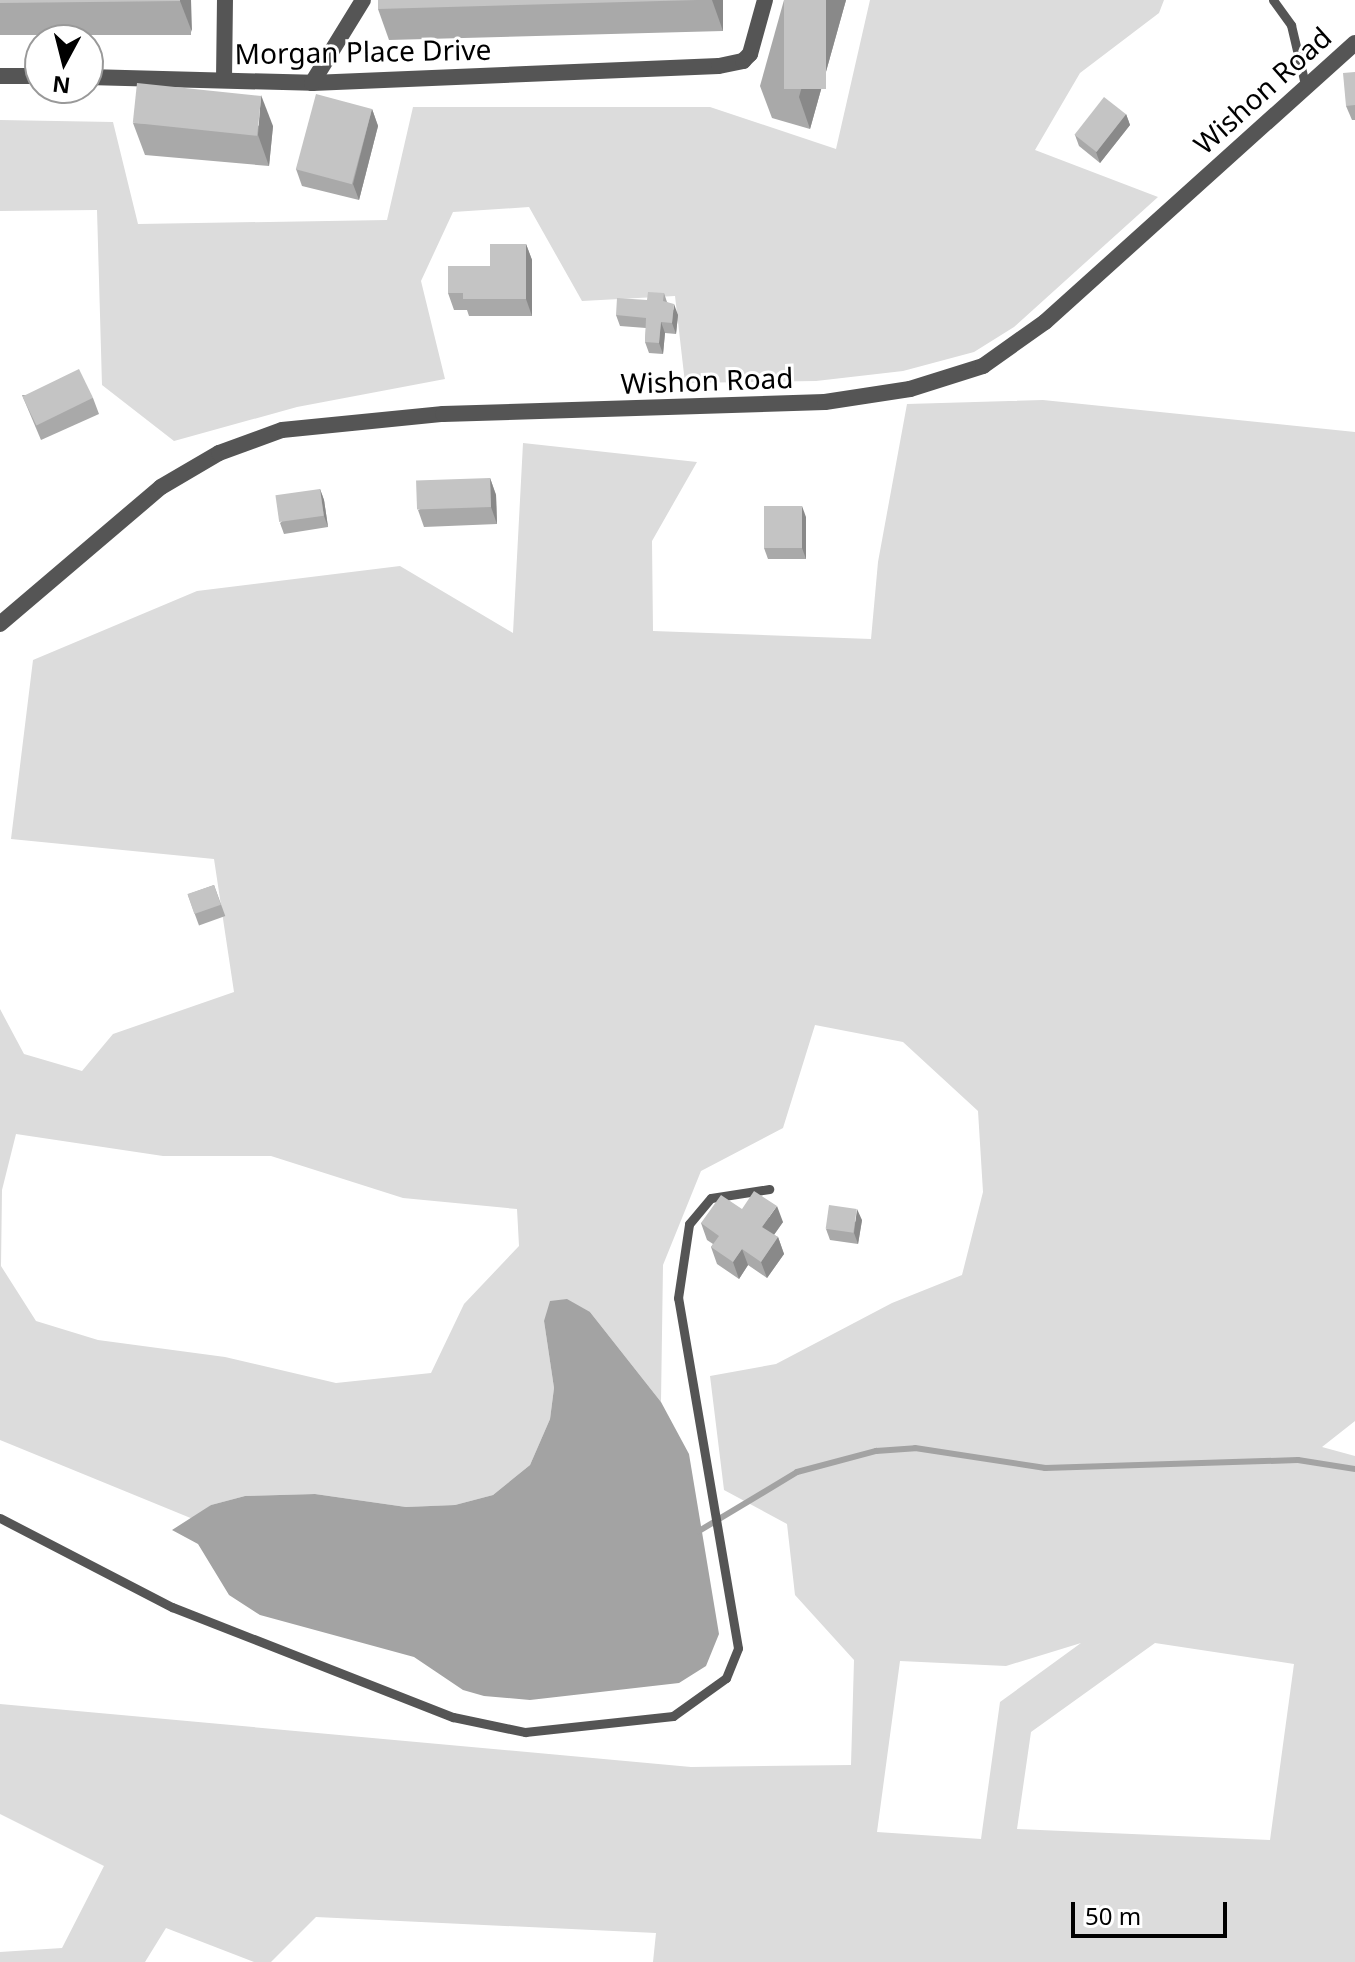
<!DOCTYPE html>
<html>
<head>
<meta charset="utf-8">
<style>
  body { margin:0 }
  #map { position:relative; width:1355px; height:1962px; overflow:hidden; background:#fff; font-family:"Noto Sans",sans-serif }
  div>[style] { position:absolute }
  .green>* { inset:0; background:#dcdcdc }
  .water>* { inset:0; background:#a3a3a3 }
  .stream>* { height:6px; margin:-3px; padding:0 3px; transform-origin:3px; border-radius:3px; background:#a3a3a3 }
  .lane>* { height:9px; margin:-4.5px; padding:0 4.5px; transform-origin:4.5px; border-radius:4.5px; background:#555 }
  .street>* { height:16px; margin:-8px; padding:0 8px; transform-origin:8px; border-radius:8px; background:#555 }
  .wall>* { inset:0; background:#a9a9a9; transform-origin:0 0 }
  .shaded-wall>* { inset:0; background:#898989 }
  .building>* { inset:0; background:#c4c4c4; transform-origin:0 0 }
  span { translate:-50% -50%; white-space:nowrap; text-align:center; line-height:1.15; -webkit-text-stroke:6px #fff; paint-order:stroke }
  .street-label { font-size:28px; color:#000 }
  .north { position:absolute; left:24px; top:24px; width:80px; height:80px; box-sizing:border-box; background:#fff; border:2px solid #999; border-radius:50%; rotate:187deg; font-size:22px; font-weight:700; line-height:32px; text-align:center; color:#000 }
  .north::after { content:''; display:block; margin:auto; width:28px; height:36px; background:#000; clip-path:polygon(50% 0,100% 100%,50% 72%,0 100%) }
  .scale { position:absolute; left:1071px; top:1902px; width:156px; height:36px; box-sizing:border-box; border:4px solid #000; border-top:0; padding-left:10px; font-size:24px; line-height:28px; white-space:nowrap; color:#000; -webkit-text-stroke:6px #fff; paint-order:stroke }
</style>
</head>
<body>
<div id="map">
  <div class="green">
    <div style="clip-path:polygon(870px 0,1164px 0,1159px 13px,1080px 73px,1035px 150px,1158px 197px,1014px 327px,974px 352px,903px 371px,816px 381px,685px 383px,675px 296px,582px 301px,529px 207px,453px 212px,421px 281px,445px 379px,297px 407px,174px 441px,102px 385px,97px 210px,0 211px,0 120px,113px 122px,138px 224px,387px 220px,413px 107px,710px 107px,836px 149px)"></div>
    <div style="clip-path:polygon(evenodd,1043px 400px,1355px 432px,1355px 1421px,1322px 1447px,1355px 1456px,1355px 1962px,653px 1962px,656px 1933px,316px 1917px,271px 1962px,254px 1962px,166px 1928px,145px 1962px,0 1962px,0 1952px,62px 1948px,104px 1866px,0 1814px,0 1704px,691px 1767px,851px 1765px,854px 1660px,795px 1595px,787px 1524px,724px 1490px,710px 1376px,776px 1364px,892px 1303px,962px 1275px,983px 1192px,978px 1111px,903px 1042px,815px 1025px,783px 1128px,701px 1171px,663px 1265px,661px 1402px,590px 1312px,544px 1321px,554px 1388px,550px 1419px,530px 1465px,493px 1495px,455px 1505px,406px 1507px,315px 1494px,245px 1496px,211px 1505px,193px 1519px,0 1440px,0 1009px,24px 1054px,82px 1071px,113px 1034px,234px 992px,214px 859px,11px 839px,33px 660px,197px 591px,400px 566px,513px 633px,523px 443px,697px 462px,652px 541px,653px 631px,871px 639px,878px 562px,907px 404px,1043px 400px,16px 1134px,163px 1156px,271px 1156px,403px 1198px,517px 1209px,519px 1246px,464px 1304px,431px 1373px,336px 1383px,225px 1357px,98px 1340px,36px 1321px,1px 1266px,2px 1190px,16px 1134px,1043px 400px,1081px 1643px,1000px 1702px,981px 1839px,877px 1832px,900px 1661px,1006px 1666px,1081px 1643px,1043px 400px,1155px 1643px,1294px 1664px,1270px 1840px,1017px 1829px,1031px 1732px,1155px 1643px)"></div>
  </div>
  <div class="water">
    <div style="clip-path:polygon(567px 1299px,590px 1312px,661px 1402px,689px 1454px,719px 1634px,706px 1666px,679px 1683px,530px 1700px,484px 1696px,463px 1690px,414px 1657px,260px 1615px,229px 1595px,198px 1544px,172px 1530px,211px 1505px,245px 1496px,315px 1494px,406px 1507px,455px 1505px,493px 1495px,530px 1465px,550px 1419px,554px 1388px,544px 1321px,550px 1301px)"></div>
  </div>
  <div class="stream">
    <div style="left:699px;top:1531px;width:114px;rotate:-31deg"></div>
    <div style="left:797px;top:1472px;width:82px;rotate:-14.9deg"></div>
    <div style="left:876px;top:1451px;width:39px;rotate:-4deg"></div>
    <div style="left:915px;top:1448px;width:132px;rotate:8.7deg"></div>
    <div style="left:1045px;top:1468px;width:253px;rotate:-1.8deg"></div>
    <div style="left:1298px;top:1460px;width:58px;rotate:9deg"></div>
  </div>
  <div class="lane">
    <div style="left:1273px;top:0;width:31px;rotate:54deg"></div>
    <div style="left:1291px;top:25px;width:61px;rotate:76.7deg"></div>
    <div style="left:0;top:1518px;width:194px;rotate:27.4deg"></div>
    <div style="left:172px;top:1607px;width:302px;rotate:21.4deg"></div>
    <div style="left:453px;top:1717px;width:74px;rotate:11.8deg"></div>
    <div style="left:525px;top:1732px;width:149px;rotate:-6.2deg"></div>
    <div style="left:673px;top:1716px;width:65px;rotate:-35.6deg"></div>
    <div style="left:726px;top:1678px;width:32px;rotate:-68deg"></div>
    <div style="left:738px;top:1648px;width:355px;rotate:-99.7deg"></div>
    <div style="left:678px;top:1298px;width:75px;rotate:-81.5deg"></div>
    <div style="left:689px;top:1224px;width:34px;rotate:-50deg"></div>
    <div style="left:711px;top:1198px;width:59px;rotate:-8.8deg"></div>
  </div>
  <div class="street">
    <div style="left:0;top:76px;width:40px"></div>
    <div style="left:88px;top:77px;width:224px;rotate:1.5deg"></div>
    <div style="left:312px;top:83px;width:407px;rotate:-2.4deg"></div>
    <div style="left:719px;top:66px;width:25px;rotate:-12deg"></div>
    <div style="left:743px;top:61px;width:10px;rotate:-45deg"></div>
    <div style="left:750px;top:54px;width:56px;rotate:-74.5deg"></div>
    <div style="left:224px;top:80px;width:80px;rotate:-89.3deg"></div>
    <div style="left:312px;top:83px;width:97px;rotate:-58.4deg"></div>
    <div style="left:0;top:624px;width:211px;rotate:-40.4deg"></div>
    <div style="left:161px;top:487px;width:67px;rotate:-30.4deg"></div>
    <div style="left:219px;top:453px;width:67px;rotate:-20.1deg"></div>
    <div style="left:282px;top:430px;width:162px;rotate:-5.7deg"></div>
    <div style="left:443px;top:414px;width:382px;rotate:-1.8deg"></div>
    <div style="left:825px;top:402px;width:86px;rotate:-8.7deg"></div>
    <div style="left:910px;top:389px;width:77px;rotate:-17.5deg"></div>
    <div style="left:983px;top:366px;width:76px;rotate:-35.4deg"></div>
    <div style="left:1045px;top:322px;width:417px;rotate:-42deg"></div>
  </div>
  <div class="wall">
    <div style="left:0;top:0;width:191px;height:35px"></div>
    <div style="clip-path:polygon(378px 0,723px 0,723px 31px,389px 40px,378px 9px)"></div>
    <div style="clip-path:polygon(784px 0,846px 0,810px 129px,772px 118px,760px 86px)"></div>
    <div style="clip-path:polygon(1355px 72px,1355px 120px,1352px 120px,1346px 106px)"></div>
    <div style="clip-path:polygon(372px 109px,378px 126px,359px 200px,302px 186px,296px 169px)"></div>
    <div style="clip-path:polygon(1126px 114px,1130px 125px,1100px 163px,1079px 146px,1075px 135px)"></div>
    <div style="clip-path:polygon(133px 123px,273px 126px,269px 166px,145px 155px)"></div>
    <div style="clip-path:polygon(526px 244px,532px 260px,532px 316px,469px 316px,467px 310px,454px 310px,448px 293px)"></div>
    <div style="clip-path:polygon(664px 293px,667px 302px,678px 315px,676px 334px,665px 333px,663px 354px,649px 353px,645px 342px,646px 328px,620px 326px,616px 315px)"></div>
    <div style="clip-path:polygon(22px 395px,93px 398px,99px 414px,41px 440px)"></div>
    <div style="clip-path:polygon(490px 478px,496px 495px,497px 524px,424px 527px,418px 510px)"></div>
    <div style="clip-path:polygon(320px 489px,324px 500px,328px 527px,284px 534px,280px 523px)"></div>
    <div style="clip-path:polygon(806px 517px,806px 559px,768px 559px,764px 548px)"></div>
    <div style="left:214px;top:885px;width:33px;height:28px;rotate:70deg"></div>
    <div style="clip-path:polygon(742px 1209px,783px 1222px,774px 1235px,778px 1237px,784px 1254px,767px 1278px,748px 1265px,739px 1279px,717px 1264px,711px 1247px,713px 1244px,707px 1240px,701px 1223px)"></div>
    <div style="clip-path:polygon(862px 1220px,858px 1244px,830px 1240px,826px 1229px)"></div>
  </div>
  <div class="shaded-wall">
    <div style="clip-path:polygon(180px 0,191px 0,192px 32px,180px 1px)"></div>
    <div style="clip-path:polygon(712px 0,723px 0,723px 31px)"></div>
    <div style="clip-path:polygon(826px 0,846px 0,810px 129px,799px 97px)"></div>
    <div style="clip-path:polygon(261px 95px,273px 126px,269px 166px,258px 135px)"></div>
    <div style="clip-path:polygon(372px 109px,378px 126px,359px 200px,353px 184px)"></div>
    <div style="clip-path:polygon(1126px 114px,1130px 125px,1100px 163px,1096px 152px)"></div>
    <div style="clip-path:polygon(526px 244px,532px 260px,532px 316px,526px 299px)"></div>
    <div style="clip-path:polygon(674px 304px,678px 315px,676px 334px,672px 323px)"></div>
    <div style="clip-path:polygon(661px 322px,665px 333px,663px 354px,659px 343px)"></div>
    <div style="clip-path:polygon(490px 478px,496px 495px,497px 524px,491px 507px)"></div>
    <div style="clip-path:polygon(320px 489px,324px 500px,328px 527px,324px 516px)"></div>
    <div style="clip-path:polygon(802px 506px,806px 517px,806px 559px,802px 548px)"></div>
    <div style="clip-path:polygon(777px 1206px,783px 1222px,768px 1243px,762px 1227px)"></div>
    <div style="clip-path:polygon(857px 1209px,862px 1220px,858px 1244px,854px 1233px)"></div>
    <div style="clip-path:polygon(778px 1237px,784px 1254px,767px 1278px,761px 1262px)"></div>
    <div style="clip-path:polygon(742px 1249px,748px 1265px,739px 1279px,733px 1262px)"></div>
  </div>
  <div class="building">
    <div style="clip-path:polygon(0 0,180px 0,180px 1px,0 3px)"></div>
    <div style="clip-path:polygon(378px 0,697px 0,378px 9px)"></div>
    <div style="left:784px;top:0;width:42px;height:89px"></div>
    <div style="clip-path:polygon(1355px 72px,1355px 105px,1346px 106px,1343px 73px)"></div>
    <div style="left:137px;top:83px;width:125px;height:40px;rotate:6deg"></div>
    <div style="left:316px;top:94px;width:58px;height:78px;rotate:15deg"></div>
    <div style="left:1104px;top:97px;width:28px;height:48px;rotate:38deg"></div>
    <div style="clip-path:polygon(490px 244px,526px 244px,526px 299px,463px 299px,463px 293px,448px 293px,448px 266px,490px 266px)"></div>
    <div style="clip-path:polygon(648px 292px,664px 293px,663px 301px,674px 304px,672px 323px,661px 322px,659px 343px,645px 342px,646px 318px,616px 315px,617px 298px,647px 300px)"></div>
    <div style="left:79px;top:369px;width:32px;height:63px;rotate:64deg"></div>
    <div style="left:490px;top:478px;width:29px;height:74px;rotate:88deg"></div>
    <div style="left:320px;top:489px;width:27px;height:45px;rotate:82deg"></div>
    <div style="left:764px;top:506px;width:38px;height:42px"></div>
    <div style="left:214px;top:885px;width:21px;height:28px;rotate:71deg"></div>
    <div style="clip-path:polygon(754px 1191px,777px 1206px,762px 1227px,778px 1237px,761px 1262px,742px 1249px,733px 1262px,711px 1247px,719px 1236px,701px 1223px,721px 1195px,742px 1209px)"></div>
    <div style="left:829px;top:1205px;width:28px;height:24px;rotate:8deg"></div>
  </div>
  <div class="street-label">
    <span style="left:363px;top:51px;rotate:-1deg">Morgan Place Drive</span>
    <span style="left:1262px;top:90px;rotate:-42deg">Wishon Road</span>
    <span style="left:707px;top:380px;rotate:-2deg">Wishon Road</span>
  </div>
  <div class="north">N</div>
  <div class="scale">50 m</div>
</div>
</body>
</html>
